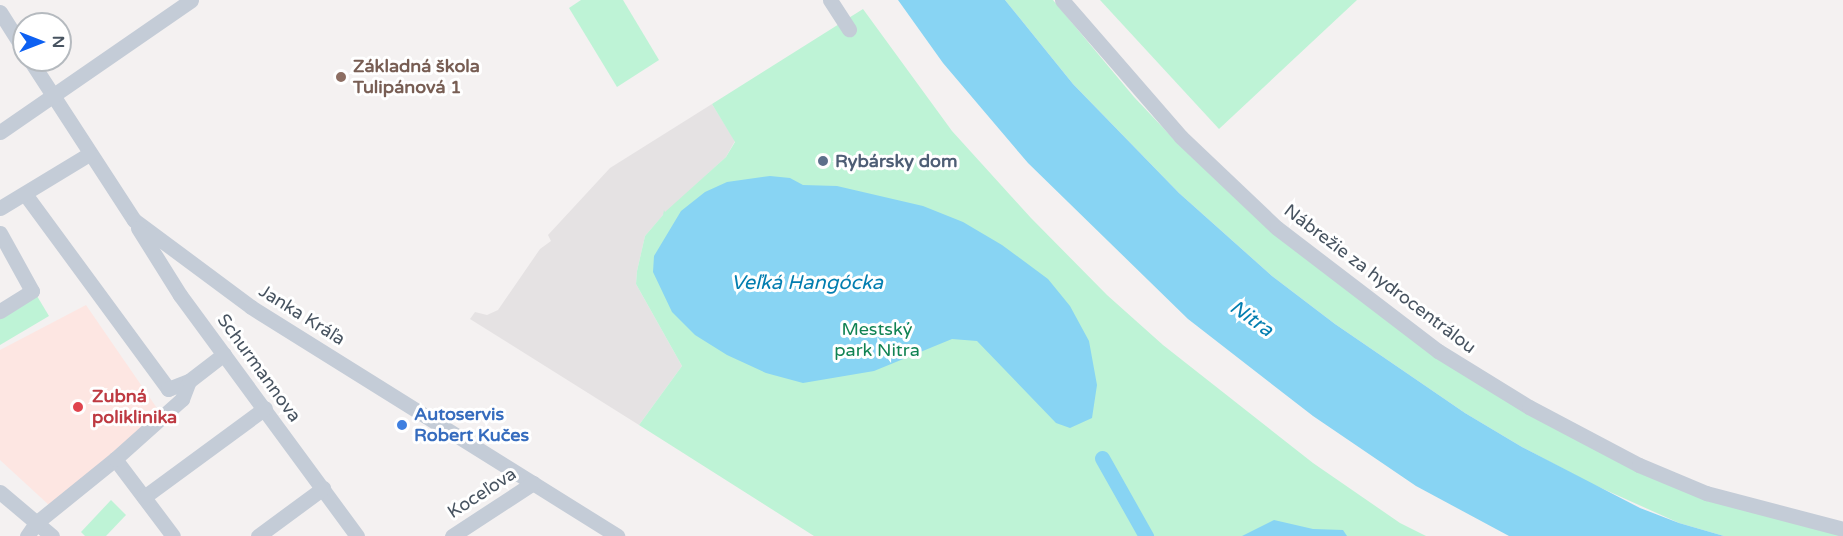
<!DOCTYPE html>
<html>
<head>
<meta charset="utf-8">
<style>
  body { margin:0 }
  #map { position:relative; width:1843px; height:536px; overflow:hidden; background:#f4f1f1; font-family:"Varela Round",sans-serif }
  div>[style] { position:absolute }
  .education>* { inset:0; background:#e5e2e3 }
  .medical>* { inset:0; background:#fde6e2 }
  .green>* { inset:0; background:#bef3d6 }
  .water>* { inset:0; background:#88d4f3 }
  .canal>* { height:15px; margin:-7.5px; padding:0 7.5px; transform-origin:7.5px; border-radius:7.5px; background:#88d4f3 }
  .minor>* { height:15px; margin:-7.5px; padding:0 7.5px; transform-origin:7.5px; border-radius:7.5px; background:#c4ccd7 }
  .dots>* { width:16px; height:16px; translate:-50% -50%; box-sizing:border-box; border:3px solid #fff; border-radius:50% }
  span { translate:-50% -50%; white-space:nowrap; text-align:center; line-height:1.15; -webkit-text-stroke:6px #fff; paint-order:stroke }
  .education-label { font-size:18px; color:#785e54; font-weight:700 }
  .left { translate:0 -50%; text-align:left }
  .service-label { font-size:18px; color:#4e5e75; font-weight:700 }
  .street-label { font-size:18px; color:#475360 }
  .park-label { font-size:18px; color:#118353 }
  .health-label { font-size:18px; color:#be3a42; font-weight:700 }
  .shop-label { font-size:18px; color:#366cbe; font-weight:700 }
  .water-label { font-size:20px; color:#037eb0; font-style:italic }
  .north { position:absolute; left:12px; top:12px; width:60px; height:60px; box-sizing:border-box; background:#fff; border:2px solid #b5babf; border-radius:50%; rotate:90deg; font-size:16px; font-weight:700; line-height:24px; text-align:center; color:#475360 }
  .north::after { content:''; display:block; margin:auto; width:21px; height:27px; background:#0d60f2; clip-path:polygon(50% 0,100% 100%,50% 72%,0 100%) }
</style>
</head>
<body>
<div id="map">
  <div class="education">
    <div style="clip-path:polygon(712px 104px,735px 141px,726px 157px,665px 213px,645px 236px,637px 271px,636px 284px,682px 366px,639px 425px,470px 319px,475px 312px,487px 315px,498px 310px,540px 249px,551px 241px,548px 235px,610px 168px)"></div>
  </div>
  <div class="medical">
    <div style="clip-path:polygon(86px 305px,161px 414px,50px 506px,0 460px,0 350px)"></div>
  </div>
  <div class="green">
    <div style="clip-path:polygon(581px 0,623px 0,659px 60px,617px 87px,569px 8px)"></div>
    <div style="clip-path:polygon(1005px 0,1053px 0,1134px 97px,1169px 134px,1387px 321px,1620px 459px,1843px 536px,1724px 536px,1679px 523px,1590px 483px,1522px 447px,1465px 413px,1335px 324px,1272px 276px,1179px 193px,1073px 84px)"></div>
    <div style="clip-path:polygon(1100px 0,1357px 0,1219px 129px)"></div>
    <div style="clip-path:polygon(863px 9px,952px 131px,1031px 218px,1107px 295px,1163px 345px,1313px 463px,1400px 523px,1426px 536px,814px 536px,639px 425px,682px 366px,636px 284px,637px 271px,645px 236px,663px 215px,664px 210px,665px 212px,726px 157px,735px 142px,712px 104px)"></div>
    <div style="clip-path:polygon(37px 296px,49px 316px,0 345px,0 318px)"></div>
    <div style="clip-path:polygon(111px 500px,126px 515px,106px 536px,85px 536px,81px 532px)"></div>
  </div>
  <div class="water">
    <div style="clip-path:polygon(898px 0,1005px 0,1073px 84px,1179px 193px,1272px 276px,1335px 324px,1465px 413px,1522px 447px,1640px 508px,1679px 523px,1724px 536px,1509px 536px,1416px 486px,1313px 416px,1188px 319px,1028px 163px,943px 63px)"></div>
    <div style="clip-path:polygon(770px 176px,790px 178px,803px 185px,837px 186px,923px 206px,963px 222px,1002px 245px,1048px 279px,1070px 306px,1089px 341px,1097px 385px,1092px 418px,1070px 428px,1056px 423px,977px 341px,952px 339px,874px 371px,803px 383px,766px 373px,727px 355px,695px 335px,672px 312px,653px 272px,654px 256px,681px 211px,705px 192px,727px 182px)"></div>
    <div style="clip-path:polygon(1274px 520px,1313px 529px,1343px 530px,1347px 536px,1242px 536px)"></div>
  </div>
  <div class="canal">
    <div style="left:1102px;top:458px;width:90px;rotate:60.6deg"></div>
  </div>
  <div class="minor">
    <div style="left:830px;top:0;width:35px;rotate:57deg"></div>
    <div style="left:1062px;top:0;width:181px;rotate:49deg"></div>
    <div style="left:1181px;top:137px;width:132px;rotate:43.5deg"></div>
    <div style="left:1277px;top:228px;width:203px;rotate:37.4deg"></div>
    <div style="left:1438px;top:351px;width:107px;rotate:31.6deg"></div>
    <div style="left:1529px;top:407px;width:124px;rotate:27.8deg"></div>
    <div style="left:1639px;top:465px;width:73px;rotate:22.7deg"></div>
    <div style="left:1706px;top:493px;width:142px;rotate:14.7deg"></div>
    <div style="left:0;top:12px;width:45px;rotate:57.7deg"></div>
    <div style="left:30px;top:60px;width:191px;rotate:57deg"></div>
    <div style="left:134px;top:220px;width:146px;rotate:36.6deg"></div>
    <div style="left:251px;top:307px;width:432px;rotate:32deg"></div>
    <div style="left:0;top:132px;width:232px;rotate:-34.6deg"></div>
    <div style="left:25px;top:194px;width:242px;rotate:53.7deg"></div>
    <div style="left:168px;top:389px;width:22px;rotate:-21deg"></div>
    <div style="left:0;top:208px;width:104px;rotate:-31.2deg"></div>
    <div style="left:138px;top:228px;width:79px;rotate:57.9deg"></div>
    <div style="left:180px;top:295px;width:299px;rotate:53.7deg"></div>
    <div style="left:0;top:233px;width:66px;rotate:61.1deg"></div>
    <div style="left:32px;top:291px;width:38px;rotate:148deg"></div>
    <div style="left:115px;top:459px;width:96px;rotate:53deg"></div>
    <div style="left:0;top:492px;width:68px;rotate:40.2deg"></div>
    <div style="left:144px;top:497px;width:150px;rotate:-36.3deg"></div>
    <div style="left:27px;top:536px;width:16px;rotate:-55deg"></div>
    <div style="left:36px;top:523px;width:102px;rotate:-39deg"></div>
    <div style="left:115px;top:459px;width:90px;rotate:-41.8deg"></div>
    <div style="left:182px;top:399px;width:19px;rotate:-69deg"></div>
    <div style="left:189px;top:381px;width:44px;rotate:-37.6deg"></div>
    <div style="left:258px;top:536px;width:81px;rotate:-36.4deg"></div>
    <div style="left:452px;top:536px;width:97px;rotate:-33.2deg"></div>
  </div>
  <div class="dots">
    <div style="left:341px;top:77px;background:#8d6e63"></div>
    <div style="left:823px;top:161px;background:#5c6f8a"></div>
    <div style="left:78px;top:407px;background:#e0444e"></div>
    <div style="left:402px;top:425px;background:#3f7fe0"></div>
  </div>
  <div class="education-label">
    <span class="left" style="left:353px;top:77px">Základná škola<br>Tulipánová 1</span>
  </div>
  <div class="service-label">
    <span class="left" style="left:835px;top:161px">Rybársky dom</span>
  </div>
  <div class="street-label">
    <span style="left:1380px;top:279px;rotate:37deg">Nábrežie za hydrocentrálou</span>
    <span style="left:302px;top:315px;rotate:32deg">Janka Kráľa</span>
    <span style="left:259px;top:368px;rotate:54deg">Schurmannova</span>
    <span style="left:482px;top:493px;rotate:-33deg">Koceľova</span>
  </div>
  <div class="park-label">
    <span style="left:877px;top:340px">Mestský<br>park Nitra</span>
  </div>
  <div class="health-label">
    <span class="left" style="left:92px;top:407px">Zubná<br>poliklinika</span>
  </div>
  <div class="shop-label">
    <span class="left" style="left:414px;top:425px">Autoservis<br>Robert Kučes</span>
  </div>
  <div class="water-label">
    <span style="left:807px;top:283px">Veľká Hangócka</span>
    <span style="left:1251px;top:319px;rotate:35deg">Nitra</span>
  </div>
  <div class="north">N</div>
</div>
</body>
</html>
